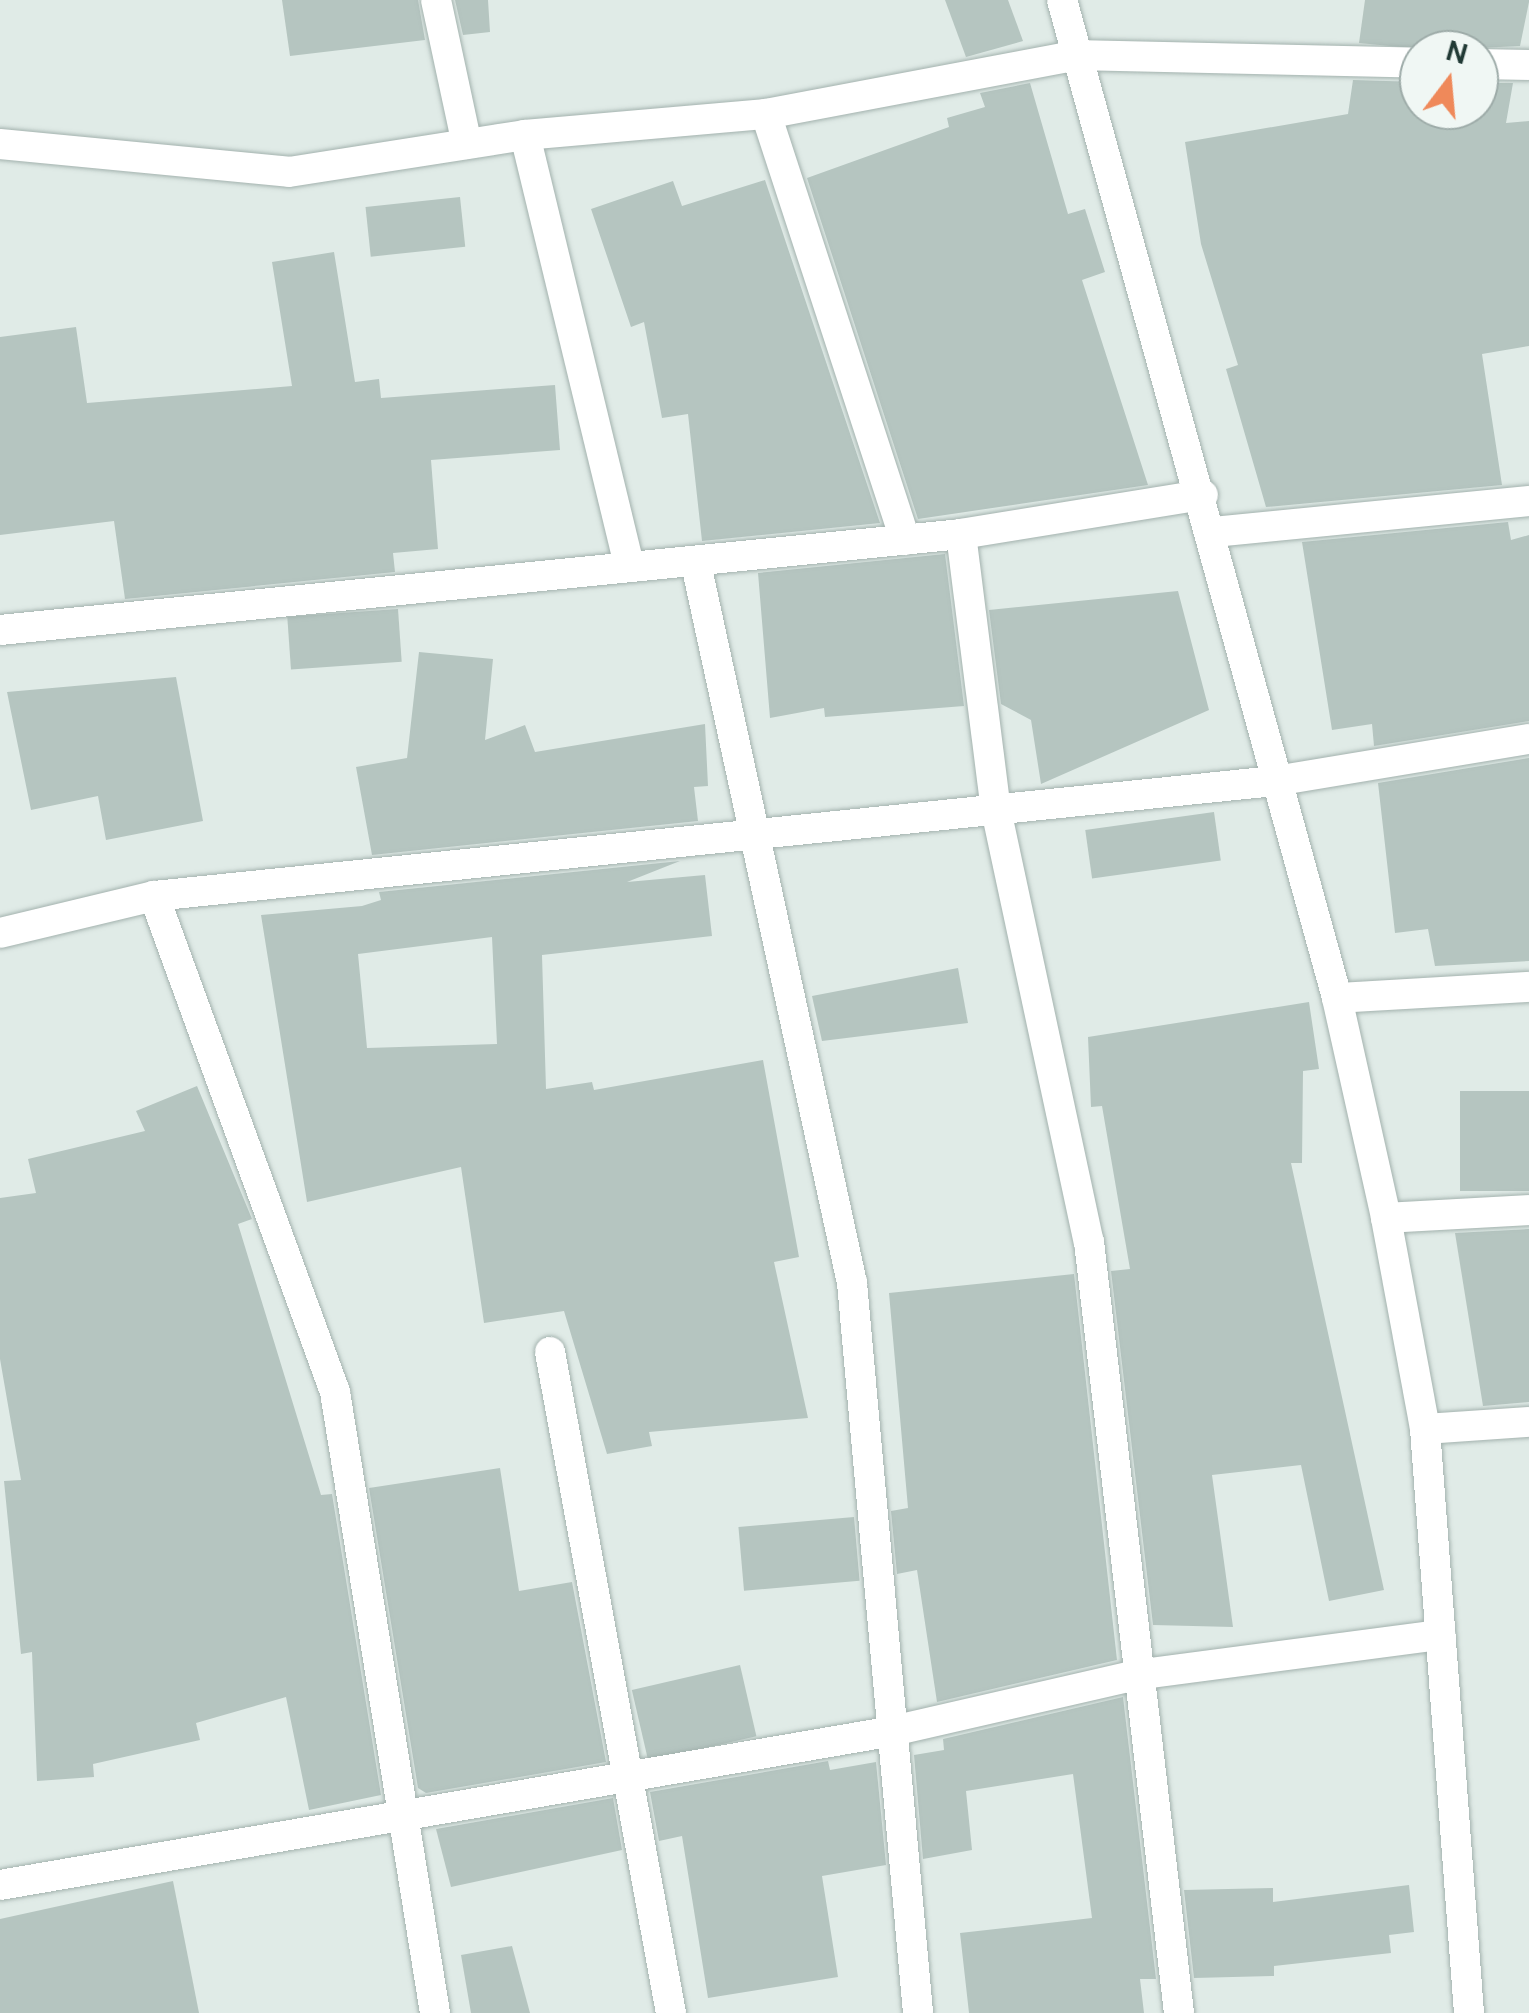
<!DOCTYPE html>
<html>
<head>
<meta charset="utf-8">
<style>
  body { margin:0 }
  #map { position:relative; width:1529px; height:2013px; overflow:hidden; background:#e0ebe7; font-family:"DM Sans",sans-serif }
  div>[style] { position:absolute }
  .building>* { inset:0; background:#b5c5c0; transform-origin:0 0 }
  .roads { filter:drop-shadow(0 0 2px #a3b2ae) drop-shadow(0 0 2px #a3b2ae) }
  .street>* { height:30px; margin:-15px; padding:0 15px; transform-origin:15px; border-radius:15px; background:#fff }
  .secondary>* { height:30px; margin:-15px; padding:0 15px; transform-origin:15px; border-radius:15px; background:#fff }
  span { translate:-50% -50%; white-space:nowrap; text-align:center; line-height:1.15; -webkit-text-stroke:10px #f0f7f4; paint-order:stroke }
  .north { position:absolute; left:1399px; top:30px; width:100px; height:100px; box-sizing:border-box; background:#f0f7f4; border:2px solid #9daba8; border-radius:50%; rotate:16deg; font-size:28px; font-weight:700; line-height:40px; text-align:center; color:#213a35 }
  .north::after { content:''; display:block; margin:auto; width:35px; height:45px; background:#ef895a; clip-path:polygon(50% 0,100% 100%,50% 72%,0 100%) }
</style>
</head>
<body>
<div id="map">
  <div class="building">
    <div style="clip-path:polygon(282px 0,418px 0,425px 40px,290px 56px)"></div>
    <div style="clip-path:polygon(455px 0,488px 0,490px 32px,463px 35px)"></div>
    <div style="clip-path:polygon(945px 0,1008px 0,1023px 41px,966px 57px)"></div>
    <div style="clip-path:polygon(1365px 0,1529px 0,1529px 2px,1520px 46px,1432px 50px,1359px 43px)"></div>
    <div style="clip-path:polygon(1353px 80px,1419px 82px,1419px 110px,1479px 110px,1479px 83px,1513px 83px,1506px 123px,1529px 121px,1529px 346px,1482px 354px,1502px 485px,1266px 507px,1226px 369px,1238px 365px,1201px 244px,1185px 142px,1348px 114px)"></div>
    <div style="clip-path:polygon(1030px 83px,1068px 214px,1085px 209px,1105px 272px,1082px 280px,1148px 485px,918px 519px,807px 178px,949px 127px,947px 118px,985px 107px,980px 93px)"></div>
    <div style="clip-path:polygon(765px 180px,880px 523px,702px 541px,688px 414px,662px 418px,644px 322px,631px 327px,591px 209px,673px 181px,682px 206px)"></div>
    <div style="left:460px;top:197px;width:50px;height:95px;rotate:84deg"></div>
    <div style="clip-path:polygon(334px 252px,355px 382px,379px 379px,381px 398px,555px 385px,560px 450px,431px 460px,438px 549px,393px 553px,395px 572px,125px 599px,114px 521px,0 535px,0 337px,76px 327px,87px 403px,292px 386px,272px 262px)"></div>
    <div style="clip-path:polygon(1508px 522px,1511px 540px,1529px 535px,1529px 721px,1374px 746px,1372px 724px,1332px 730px,1302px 542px)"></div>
    <div style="clip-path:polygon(945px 554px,964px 706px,825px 717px,824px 708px,770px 718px,758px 573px)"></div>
    <div style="clip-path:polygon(1178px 591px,1209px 710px,1041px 784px,1031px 720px,1001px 704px,989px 610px)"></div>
    <div style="left:398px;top:609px;width:53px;height:111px;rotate:86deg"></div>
    <div style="clip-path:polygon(419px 652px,493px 659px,485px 740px,525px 725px,535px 752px,705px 724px,708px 786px,694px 787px,698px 821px,372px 855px,356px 767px,407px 758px)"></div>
    <div style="clip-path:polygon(176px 677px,203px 821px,106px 840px,98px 796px,31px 810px,7px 692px)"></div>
    <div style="clip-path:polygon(1529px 758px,1529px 961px,1435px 966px,1428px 929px,1395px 933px,1378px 783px)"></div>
    <div style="left:1214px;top:812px;width:49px;height:130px;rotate:82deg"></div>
    <div style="clip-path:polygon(evenodd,680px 861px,627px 882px,705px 875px,712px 936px,542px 955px,546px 1089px,592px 1082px,594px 1090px,763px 1060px,799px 1257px,774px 1262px,808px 1418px,649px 1432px,652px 1446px,607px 1454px,564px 1311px,484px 1323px,461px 1167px,307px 1202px,261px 915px,362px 906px,381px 900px,379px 892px,680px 861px,492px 937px,497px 1044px,367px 1048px,358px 954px,492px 937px)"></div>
    <div style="clip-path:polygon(958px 968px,968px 1023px,822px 1041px,812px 996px)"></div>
    <div style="clip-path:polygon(1309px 1002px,1319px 1069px,1303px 1071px,1302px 1163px,1291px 1163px,1384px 1590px,1329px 1601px,1301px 1465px,1212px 1475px,1233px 1627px,1153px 1625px,1111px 1271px,1130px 1269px,1102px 1106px,1091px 1107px,1088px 1037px)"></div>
    <div style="clip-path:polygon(197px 1086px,252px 1219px,238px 1224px,321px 1495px,332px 1494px,381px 1795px,309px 1810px,286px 1697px,196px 1723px,200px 1740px,93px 1764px,94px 1777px,37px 1781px,32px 1652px,21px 1654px,4px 1481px,21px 1480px,0 1359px,0 1198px,36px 1193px,28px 1159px,145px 1131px,136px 1111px)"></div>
    <div style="left:1529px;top:1091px;width:100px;height:69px;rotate:90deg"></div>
    <div style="clip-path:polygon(1529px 1229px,1529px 1402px,1483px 1406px,1455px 1233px)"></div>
    <div style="clip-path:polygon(1074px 1274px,1117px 1660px,937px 1702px,917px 1570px,897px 1574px,891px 1511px,908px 1508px,889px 1293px)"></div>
    <div style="clip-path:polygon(500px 1468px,519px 1591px,572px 1582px,606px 1762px,426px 1793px,418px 1788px,369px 1488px)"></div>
    <div style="left:854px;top:1517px;width:64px;height:116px;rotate:85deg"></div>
    <div style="left:740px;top:1665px;width:73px;height:111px;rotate:77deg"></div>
    <div style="clip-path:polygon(1123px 1697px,1156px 1979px,1140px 1979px,1144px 2013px,969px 2013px,960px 1933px,1092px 1918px,1073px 1774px,966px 1791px,972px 1850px,923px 1859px,914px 1755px,944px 1750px,943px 1739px)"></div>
    <div style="clip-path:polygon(828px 1761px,830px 1770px,876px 1762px,886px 1865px,822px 1876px,838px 1977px,708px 1998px,682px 1836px,659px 1841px,650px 1792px)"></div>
    <div style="clip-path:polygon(613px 1798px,622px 1850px,451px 1887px,436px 1829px)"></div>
    <div style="clip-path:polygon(173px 1881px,199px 2013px,0 2013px,0 1919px)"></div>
    <div style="clip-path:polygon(1409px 1885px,1414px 1932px,1389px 1935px,1391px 1953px,1274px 1966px,1274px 1976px,1194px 1978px,1184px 1890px,1273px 1888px,1273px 1902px)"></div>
    <div style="clip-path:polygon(512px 1946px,530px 2013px,471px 2013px,461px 1955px)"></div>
  </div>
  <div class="roads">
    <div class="street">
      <div style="left:436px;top:0;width:147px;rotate:77.9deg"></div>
      <div style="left:1479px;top:64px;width:50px;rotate:1.1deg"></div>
      <div style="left:766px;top:114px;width:448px;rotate:71.9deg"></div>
      <div style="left:525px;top:135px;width:442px;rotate:76.4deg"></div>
      <div style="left:0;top:144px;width:290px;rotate:5.5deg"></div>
      <div style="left:289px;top:172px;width:239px;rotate:-8.9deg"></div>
      <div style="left:525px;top:135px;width:242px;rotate:-5deg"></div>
      <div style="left:766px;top:114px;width:318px;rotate:-10.7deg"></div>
      <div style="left:1078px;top:55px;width:341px;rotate:1.3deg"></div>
      <div style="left:1213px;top:532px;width:318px;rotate:-5.6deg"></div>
      <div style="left:961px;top:534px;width:273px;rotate:82.8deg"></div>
      <div style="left:995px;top:805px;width:447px;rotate:77.9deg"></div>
      <div style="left:1089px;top:1242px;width:776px;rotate:83.34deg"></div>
      <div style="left:696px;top:564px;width:736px;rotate:77.76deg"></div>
      <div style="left:852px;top:1283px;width:733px;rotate:84.83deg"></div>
      <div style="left:0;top:630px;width:966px;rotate:-5.7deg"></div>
      <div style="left:961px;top:534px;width:245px;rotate:-9.2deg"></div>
      <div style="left:154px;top:896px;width:528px;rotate:69.95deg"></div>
      <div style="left:335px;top:1392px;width:629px;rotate:80.85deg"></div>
      <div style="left:0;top:933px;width:158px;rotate:-13.5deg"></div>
      <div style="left:154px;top:896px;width:1127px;rotate:-5.86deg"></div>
      <div style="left:1275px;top:781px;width:257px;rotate:-9.4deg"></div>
      <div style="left:1337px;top:998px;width:192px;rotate:-3.3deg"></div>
      <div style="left:1386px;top:1218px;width:143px;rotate:-3.2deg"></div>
      <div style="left:550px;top:1352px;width:672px;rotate:79.63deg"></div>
      <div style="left:1425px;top:1429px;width:104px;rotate:-3.9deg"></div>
      <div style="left:0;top:1885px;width:901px;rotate:-9.78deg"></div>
      <div style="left:888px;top:1732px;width:254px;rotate:-12.9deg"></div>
      <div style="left:1136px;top:1675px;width:307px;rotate:-7.5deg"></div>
    </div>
    <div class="secondary">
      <div style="left:1062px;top:0;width:1035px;rotate:74.59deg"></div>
      <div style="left:1337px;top:998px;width:225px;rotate:77.4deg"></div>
      <div style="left:1386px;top:1218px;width:215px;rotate:79.5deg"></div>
      <div style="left:1425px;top:1429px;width:586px;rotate:85.69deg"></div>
    </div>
  </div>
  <div class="north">N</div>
</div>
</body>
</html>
